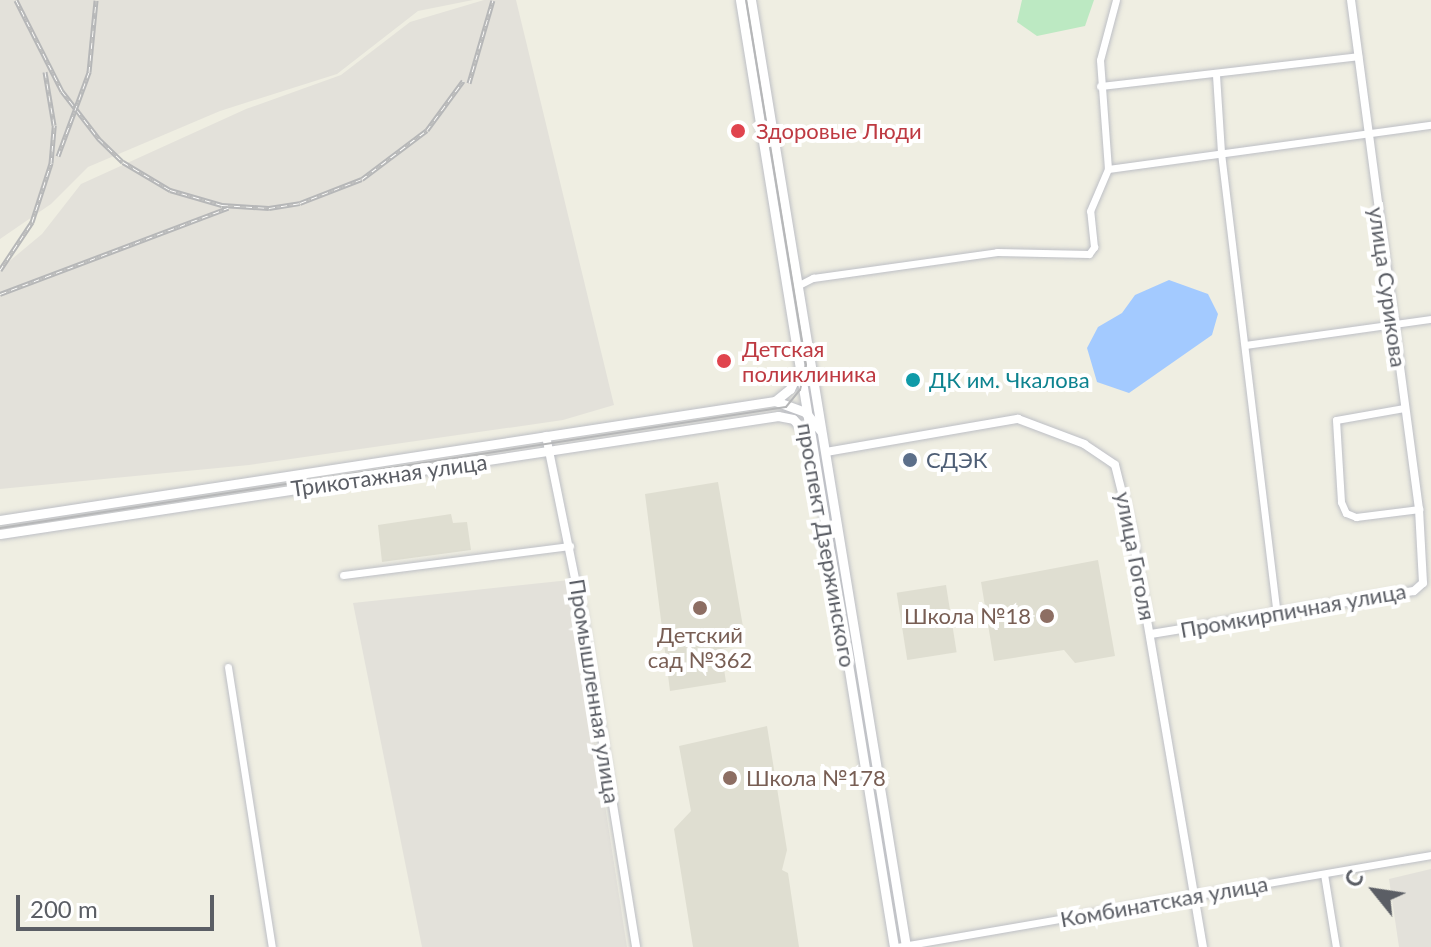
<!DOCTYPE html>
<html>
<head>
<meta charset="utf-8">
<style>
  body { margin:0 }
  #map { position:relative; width:1431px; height:947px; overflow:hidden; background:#efeee2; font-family:Lato,sans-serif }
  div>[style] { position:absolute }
  .industrial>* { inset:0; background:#e3e1da }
  .education>* { inset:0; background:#dfded1; transform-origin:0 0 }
  .green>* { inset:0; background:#bce9c2 }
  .water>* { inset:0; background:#a3caff }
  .roads { filter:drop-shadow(0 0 2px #bdbfc5) drop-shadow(0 0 2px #bdbfc5) }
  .minor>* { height:7px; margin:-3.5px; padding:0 3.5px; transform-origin:3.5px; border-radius:3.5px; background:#fff }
  .tertiary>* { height:8px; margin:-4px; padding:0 4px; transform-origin:4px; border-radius:4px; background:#fff }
  .secondary>* { height:9px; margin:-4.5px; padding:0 4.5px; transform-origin:4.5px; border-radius:4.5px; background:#fff }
  .tram>* { height:2px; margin:-1px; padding:0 1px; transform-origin:1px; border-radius:1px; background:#b6b7b8 }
  .rail>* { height:5px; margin-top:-2.5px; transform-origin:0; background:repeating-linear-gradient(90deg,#fff 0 6px,#b6b7b8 0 12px); box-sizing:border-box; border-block:2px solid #b6b7b8 }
  .dots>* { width:22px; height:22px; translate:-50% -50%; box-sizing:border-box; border:4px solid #fff; border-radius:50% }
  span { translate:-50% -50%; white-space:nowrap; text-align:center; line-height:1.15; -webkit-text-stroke:8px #fff; paint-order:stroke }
  .health-label { font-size:22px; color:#be3a42 }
  .left { translate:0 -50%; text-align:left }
  .street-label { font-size:22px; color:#5b5e65 }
  .culture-label { font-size:22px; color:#0d838f }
  .service-label { font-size:22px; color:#4e5e75 }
  .education-label { font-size:22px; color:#785e54 }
  .right { translate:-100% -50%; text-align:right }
  .north { position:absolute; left:1335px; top:851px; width:80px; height:80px; -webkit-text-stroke:6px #fff; paint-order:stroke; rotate:300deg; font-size:22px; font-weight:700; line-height:32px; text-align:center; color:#5b5e65 }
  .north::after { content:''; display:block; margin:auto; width:28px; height:36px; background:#5b5e65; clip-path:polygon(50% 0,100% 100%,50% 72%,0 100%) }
  .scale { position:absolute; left:16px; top:895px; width:198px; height:36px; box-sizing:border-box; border:4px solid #5b5e65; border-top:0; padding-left:10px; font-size:24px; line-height:28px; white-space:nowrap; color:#5b5e65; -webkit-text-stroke:6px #fff; paint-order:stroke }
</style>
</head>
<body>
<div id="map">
  <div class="industrial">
    <div style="clip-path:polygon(0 0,473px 0,418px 11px,337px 74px,220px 111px,88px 167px,51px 204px,0 239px)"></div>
    <div style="clip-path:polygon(484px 0,516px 0,614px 405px,563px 420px,249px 465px,0 489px,0 269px,42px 234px,81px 184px,246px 109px,341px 75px,410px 22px)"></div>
    <div style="clip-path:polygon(570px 580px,627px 947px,422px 947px,353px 603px)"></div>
    <div style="clip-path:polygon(1431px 869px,1431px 947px,1399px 947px,1389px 879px)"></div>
  </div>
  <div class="education">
    <div style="clip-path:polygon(718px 482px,746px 644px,721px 649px,726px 682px,670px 691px,645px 494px)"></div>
    <div style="clip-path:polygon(451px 514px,453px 523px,467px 522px,471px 550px,382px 562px,378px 525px)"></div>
    <div style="clip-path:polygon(1098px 560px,1115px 656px,1075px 663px,1064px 650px,994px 661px,981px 582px)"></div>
    <div style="left:946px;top:585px;width:68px;height:50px;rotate:81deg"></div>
    <div style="clip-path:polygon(767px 726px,787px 850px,782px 870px,788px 873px,799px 947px,693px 947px,674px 829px,691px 811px,679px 746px)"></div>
  </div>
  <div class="green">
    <div style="clip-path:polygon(1022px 0,1094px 0,1085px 26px,1037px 36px,1017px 22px)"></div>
  </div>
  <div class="water">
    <div style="clip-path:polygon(1169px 280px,1208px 294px,1218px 314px,1212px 335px,1129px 393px,1097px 382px,1087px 348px,1098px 327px,1122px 313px,1135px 295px)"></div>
  </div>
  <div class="roads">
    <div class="minor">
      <div style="left:1216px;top:75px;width:78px;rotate:86.3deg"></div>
      <div style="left:1221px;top:153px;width:463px;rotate:83.1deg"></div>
      <div style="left:1100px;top:86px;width:260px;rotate:-6.6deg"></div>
      <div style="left:1108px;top:169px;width:326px;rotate:-7.8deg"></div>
      <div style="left:799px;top:285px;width:16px;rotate:-27deg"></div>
      <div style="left:813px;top:278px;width:186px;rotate:-8deg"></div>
      <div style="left:997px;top:252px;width:92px;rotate:1.2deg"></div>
      <div style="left:1089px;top:254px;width:9px;rotate:-54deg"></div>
      <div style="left:1094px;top:247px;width:36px;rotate:-96deg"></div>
      <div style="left:1090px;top:211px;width:46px;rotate:-66.8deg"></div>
      <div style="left:1108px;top:169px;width:109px;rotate:-94.2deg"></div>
      <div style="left:1100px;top:60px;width:62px;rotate:-75.1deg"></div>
      <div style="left:1245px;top:345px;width:188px;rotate:-8deg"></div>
      <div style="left:1404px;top:408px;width:69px;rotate:170deg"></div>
      <div style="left:1336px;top:420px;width:82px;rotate:86.5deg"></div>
      <div style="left:1341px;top:502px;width:12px;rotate:66deg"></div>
      <div style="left:1346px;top:513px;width:11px;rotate:22deg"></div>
      <div style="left:1356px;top:517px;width:64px;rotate:-7.2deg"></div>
      <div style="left:343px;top:575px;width:229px;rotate:-7.3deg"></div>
      <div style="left:228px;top:667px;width:283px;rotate:81.1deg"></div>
      <div style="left:1324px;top:874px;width:74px;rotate:80.7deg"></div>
      <div style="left:897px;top:947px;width:542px;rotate:-9.78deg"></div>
    </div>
    <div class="tertiary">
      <div style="left:546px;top:436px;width:181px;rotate:78.5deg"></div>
      <div style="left:582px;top:613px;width:338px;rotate:80.8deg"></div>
      <div style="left:826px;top:452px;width:195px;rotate:-9.8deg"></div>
      <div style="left:1018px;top:419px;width:71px;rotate:20.7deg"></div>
      <div style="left:1084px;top:444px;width:37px;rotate:34deg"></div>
      <div style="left:1115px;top:465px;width:69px;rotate:75.8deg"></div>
      <div style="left:1132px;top:532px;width:421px;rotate:80.3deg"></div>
      <div style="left:1151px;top:634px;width:266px;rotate:-9.3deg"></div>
      <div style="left:1414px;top:591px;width:12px;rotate:-42deg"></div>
      <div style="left:1423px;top:583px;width:74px;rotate:-93.1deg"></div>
      <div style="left:1419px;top:509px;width:514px;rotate:-97.61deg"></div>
    </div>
    <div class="secondary">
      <div style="left:740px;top:0;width:959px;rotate:80.76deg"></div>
      <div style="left:751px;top:0;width:960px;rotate:80.7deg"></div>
      <div style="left:775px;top:401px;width:19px;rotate:-39deg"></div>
      <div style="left:790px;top:389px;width:17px;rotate:-65deg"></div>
      <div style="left:0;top:520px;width:784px;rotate:-8.73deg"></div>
      <div style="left:775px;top:401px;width:32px;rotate:20deg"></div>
      <div style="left:805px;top:412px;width:25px;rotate:50deg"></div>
      <div style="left:0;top:534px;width:787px;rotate:-8.62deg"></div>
      <div style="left:778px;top:416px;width:15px;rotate:11deg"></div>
      <div style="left:793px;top:419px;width:22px;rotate:47deg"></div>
    </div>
  </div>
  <div class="tram">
    <div style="left:0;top:528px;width:795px;rotate:-8.75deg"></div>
    <div style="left:786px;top:407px;width:22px;rotate:-51deg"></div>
    <div style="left:800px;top:390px;width:26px;rotate:-77deg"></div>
    <div style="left:806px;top:365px;width:370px;rotate:-99.3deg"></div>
  </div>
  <div class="rail">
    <div style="left:16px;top:0;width:102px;rotate:63.2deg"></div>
    <div style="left:62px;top:91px;width:61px;rotate:52.4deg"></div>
    <div style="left:99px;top:139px;width:33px;rotate:44deg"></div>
    <div style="left:123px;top:162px;width:55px;rotate:30.8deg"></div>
    <div style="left:170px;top:190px;width:54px;rotate:16.1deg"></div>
    <div style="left:222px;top:205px;width:47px;rotate:3.7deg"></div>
    <div style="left:269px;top:208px;width:31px;rotate:-9deg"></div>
    <div style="left:300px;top:203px;width:66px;rotate:-21.2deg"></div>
    <div style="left:362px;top:179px;width:81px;rotate:-37deg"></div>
    <div style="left:427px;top:130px;width:61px;rotate:-53.7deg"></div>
    <div style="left:469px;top:83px;width:86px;rotate:-73.9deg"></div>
    <div style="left:58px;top:156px;width:90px;rotate:-69.7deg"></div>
    <div style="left:89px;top:72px;width:72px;rotate:-84.4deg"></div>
    <div style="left:0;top:270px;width:58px;rotate:-56.3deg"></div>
    <div style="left:32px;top:222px;width:62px;rotate:-72.1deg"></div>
    <div style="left:51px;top:163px;width:38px;rotate:-85deg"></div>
    <div style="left:54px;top:125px;width:54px;rotate:-99.6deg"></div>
    <div style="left:0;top:294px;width:244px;rotate:-20.7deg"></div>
  </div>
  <div class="dots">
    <div style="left:738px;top:131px;background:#e0444e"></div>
    <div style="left:724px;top:361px;background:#e0444e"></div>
    <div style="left:913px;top:380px;background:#0f9aa8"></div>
    <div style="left:910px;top:460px;background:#5c6f8a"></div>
    <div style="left:700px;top:608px;background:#8d6e63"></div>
    <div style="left:1047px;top:616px;background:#8d6e63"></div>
    <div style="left:730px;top:778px;background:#8d6e63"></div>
  </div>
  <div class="health-label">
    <span class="left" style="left:756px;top:131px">Здоровые Люди</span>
    <span class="left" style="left:742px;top:361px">Детская<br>поликлиника</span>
  </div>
  <div class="street-label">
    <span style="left:1388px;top:287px;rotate:82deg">улица Сурикова</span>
    <span style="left:389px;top:475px;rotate:-8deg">Трикотажная улица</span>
    <span style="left:827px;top:545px;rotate:80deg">проспект Дзержинского</span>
    <span style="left:1136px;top:556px;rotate:79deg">улица Гоголя</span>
    <span style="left:1293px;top:610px;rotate:-10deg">Промкирпичная улица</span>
    <span style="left:595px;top:691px;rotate:81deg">Промышленная улица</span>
    <span style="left:1164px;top:901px;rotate:-10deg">Комбинатская улица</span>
  </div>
  <div class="culture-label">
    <span class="left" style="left:929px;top:380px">ДК им. Чкалова</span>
  </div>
  <div class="service-label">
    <span class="left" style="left:926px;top:460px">СДЭК</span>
  </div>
  <div class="education-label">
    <span class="right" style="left:1031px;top:616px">Школа №18</span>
    <span style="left:700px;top:647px">Детский<br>сад №362</span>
    <span class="left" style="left:746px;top:778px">Школа №178</span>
  </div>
  <div class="north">С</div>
  <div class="scale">200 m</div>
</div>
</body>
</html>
